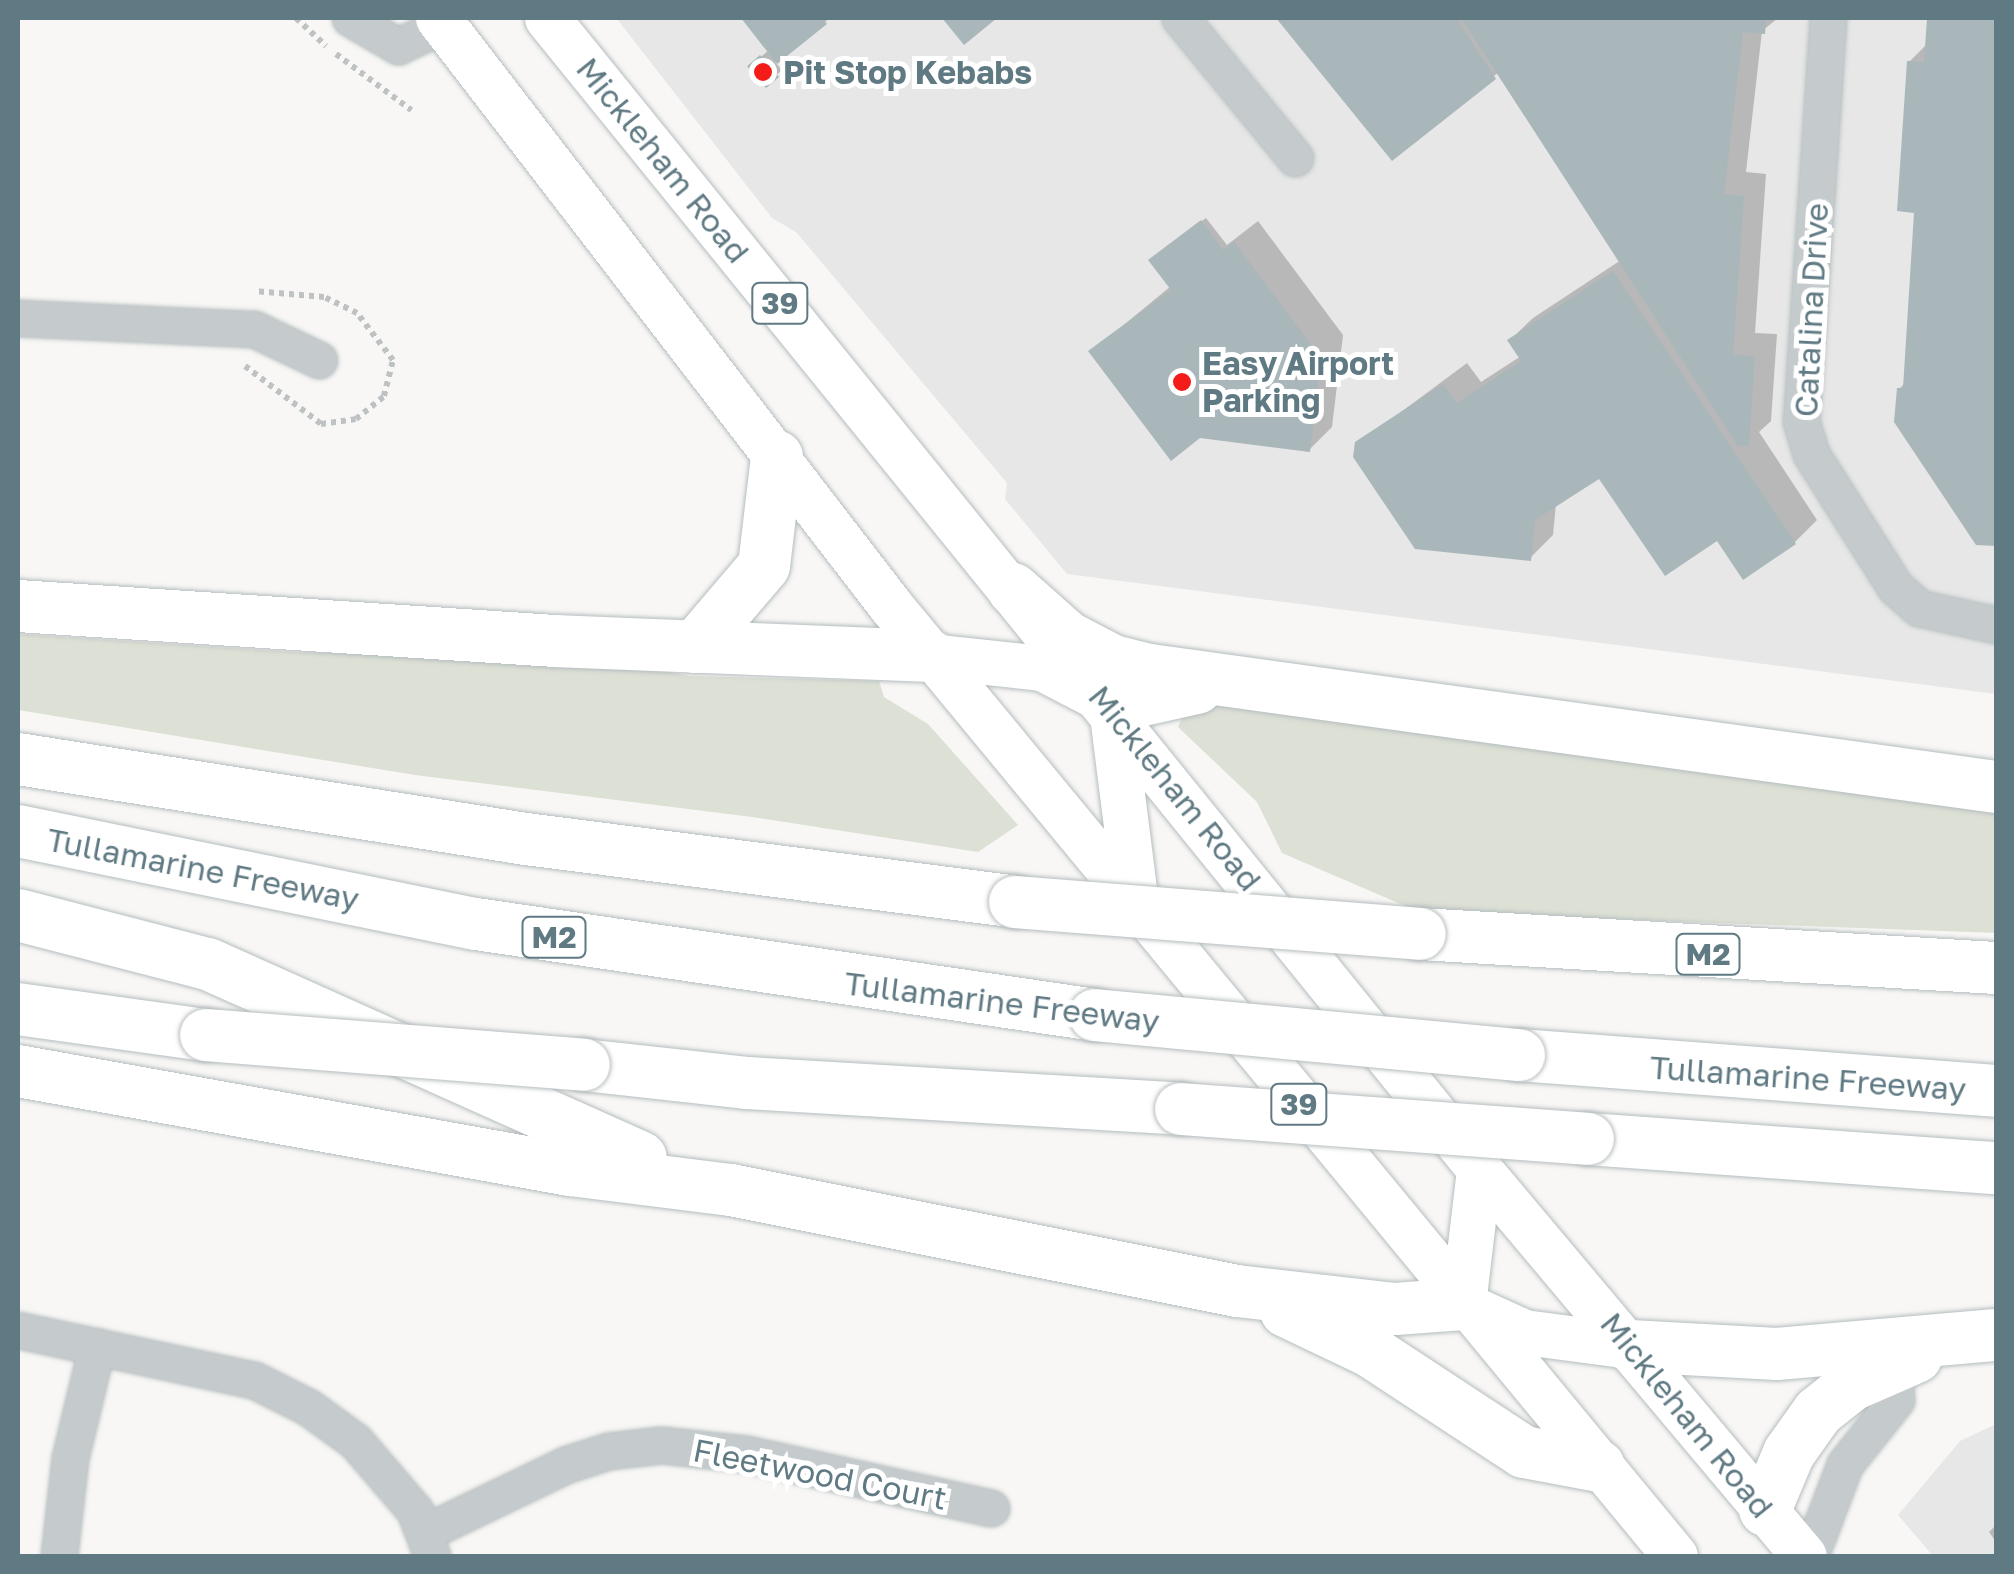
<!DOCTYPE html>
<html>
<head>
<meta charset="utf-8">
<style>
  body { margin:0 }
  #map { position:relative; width:2014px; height:1574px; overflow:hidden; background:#f8f7f5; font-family:"Golos Text",sans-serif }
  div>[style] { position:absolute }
  .built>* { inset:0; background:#e6e7e6 }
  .green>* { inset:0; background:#dce0d5 }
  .shadow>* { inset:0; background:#0003 }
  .building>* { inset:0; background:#a9b6ba; transform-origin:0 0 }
  .path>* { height:6px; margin-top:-3px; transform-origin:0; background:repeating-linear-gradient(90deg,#bec2c3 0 5px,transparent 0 10px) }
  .roads { filter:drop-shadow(0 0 2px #b5bdbf) drop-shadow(0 0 2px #b5bdbf) }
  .minor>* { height:35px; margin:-17.5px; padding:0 17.5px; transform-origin:17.5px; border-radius:17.5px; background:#c5cbcd }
  .major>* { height:45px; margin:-22.5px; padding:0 22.5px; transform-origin:22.5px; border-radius:22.5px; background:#fff }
  .highway>* { height:52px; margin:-26px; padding:0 26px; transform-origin:26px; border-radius:26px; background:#fff }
  .bridges { filter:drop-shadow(0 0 2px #b7bdbf) drop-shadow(0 0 2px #b7bdbf) }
  .highway-bridge>* { height:52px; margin:-26px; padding:0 26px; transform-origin:26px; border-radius:26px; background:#fff }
  .dots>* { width:28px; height:28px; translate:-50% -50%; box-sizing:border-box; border:5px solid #fff; border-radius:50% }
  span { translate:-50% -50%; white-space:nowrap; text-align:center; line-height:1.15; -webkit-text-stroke:10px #fff; paint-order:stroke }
  .shield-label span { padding:2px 8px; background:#fff; border:2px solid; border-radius:8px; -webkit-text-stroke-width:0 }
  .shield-label { font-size:30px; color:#607a83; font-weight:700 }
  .poi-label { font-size:32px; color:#607a83; font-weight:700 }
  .left { translate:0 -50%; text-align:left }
  .street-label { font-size:32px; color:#607a83 }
  .frame { position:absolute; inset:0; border:20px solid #607a83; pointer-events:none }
</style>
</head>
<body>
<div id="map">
  <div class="built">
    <div style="clip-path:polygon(1996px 18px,1996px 694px,1067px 574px,1005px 499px,1007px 483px,796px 232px,772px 218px,617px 19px)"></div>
    <div style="clip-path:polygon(1996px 1424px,1996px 1556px,1933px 1556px,1898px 1515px,1960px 1441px)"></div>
  </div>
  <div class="green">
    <div style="clip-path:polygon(18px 634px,293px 652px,613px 660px,689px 676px,879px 681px,884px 697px,928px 724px,1018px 825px,978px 852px,752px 817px,415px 775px,18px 710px)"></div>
    <div style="clip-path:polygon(1226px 702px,1996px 813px,1996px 933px,1419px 912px,1282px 853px,1257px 802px,1178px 727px,1185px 711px)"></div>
  </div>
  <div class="shadow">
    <div style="clip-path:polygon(744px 18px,830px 18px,775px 62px,782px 70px,765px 85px,755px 62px,769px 50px)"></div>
    <div style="clip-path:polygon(1282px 18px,1778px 18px,1762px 31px,1746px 172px,1766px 174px,1755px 333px,1777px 334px,1771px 421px,1759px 432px,1817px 520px,1795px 542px,1717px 538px,1600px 475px,1556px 504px,1553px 535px,1530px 558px,1358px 444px,1467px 363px,1481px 382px,1521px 356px,1510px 340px,1533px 318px,1621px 260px,1499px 72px,1393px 157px)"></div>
    <div style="clip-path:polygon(1929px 18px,1996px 18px,1996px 543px,1978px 542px,1899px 389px,1906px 382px,1917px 210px,1909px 62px,1928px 43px)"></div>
    <div style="clip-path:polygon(1206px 218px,1227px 245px,1258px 221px,1343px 335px,1332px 427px,1309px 450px,1091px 352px,1171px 286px,1156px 255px)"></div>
    <div style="clip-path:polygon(1996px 1525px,1996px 1542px,1989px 1532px)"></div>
  </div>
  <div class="building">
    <div style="clip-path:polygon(741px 18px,822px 18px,827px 24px,777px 64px)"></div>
    <div style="clip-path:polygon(942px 18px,997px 18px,964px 45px)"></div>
    <div style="clip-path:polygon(1276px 18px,1456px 18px,1496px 79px,1392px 161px)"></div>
    <div style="clip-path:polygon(1461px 18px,1766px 18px,1765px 34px,1743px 32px,1724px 194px,1744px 196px,1733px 355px,1755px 356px,1749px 446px,1738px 446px)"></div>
    <div style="clip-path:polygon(1927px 18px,1996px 18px,1996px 546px,1976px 545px,1894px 422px,1897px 388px,1903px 388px,1914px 213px,1897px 211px,1907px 61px,1924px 62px)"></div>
    <div style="left:760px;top:55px;width:29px;height:17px;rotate:49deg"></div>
    <div style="clip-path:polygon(1201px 220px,1223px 250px,1234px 242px,1321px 358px,1310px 452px,1200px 438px,1171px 461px,1088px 351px,1171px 290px,1148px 260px)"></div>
    <div style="clip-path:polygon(1613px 271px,1796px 544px,1743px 580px,1717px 541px,1665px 576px,1599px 479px,1535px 520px,1531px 561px,1415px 549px,1353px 457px,1355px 442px,1443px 384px,1457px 403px,1521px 361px,1507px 340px)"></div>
  </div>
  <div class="path">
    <div style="left:296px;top:18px;width:41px;rotate:43deg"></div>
    <div style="left:336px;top:54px;width:94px;rotate:36.7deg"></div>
    <div style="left:245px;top:366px;width:96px;rotate:37.3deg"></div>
    <div style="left:321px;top:424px;width:35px;rotate:-8deg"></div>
    <div style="left:356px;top:419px;width:36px;rotate:-39deg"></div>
    <div style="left:384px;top:396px;width:37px;rotate:-76deg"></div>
    <div style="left:393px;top:360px;width:59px;rotate:-127.5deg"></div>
    <div style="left:357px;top:313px;width:37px;rotate:-154deg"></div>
    <div style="left:324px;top:297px;width:70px;rotate:-175.1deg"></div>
  </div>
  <div class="roads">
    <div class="minor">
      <div style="left:350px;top:18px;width:56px;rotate:30.3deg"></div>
      <div style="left:398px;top:46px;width:50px;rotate:-25deg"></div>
      <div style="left:1180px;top:18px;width:181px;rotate:50.6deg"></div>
      <div style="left:1828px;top:18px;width:404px;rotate:93.8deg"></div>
      <div style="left:1801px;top:421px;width:34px;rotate:73deg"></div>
      <div style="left:1811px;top:454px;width:157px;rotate:57.7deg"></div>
      <div style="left:1895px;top:587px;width:32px;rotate:41deg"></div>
      <div style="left:1919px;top:608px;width:79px;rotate:12.4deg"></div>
      <div style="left:18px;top:318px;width:236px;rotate:2.7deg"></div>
      <div style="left:254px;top:329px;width:72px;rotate:25.5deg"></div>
      <div style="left:18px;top:1330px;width:241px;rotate:12deg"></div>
      <div style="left:254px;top:1380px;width:60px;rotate:26.6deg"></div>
      <div style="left:308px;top:1407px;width:58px;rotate:35.9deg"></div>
      <div style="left:355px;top:1441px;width:48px;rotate:49.3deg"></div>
      <div style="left:386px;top:1477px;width:45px;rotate:49.5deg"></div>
      <div style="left:415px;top:1511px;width:48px;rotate:69.3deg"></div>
      <div style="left:426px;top:1532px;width:154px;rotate:-25.7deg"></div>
      <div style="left:565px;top:1465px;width:45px;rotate:-18deg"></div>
      <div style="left:608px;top:1451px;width:53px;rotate:-6.5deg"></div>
      <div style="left:661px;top:1445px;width:86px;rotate:6deg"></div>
      <div style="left:747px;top:1454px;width:250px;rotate:12.5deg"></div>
      <div style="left:59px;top:1556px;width:99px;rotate:-83.6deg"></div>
      <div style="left:70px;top:1458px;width:115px;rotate:-76.4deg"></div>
      <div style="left:1810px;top:1556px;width:98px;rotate:-69.2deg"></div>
      <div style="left:1845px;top:1464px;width:82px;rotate:-51.4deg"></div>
      <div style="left:1896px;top:1400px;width:34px;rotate:-93deg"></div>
    </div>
    <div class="major">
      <div style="left:438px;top:18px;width:741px;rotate:52.4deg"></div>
      <div style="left:890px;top:605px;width:1233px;rotate:50.46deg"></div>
      <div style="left:547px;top:18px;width:1481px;rotate:51deg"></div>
      <div style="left:1479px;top:1169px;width:505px;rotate:49.98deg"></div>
      <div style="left:931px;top:656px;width:112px;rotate:6.2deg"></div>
      <div style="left:1042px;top:668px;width:56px;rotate:27.5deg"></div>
      <div style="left:1111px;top:707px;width:199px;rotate:82.8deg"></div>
      <div style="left:1463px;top:1304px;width:136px;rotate:-83.2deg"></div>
      <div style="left:1469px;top:1307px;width:60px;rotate:24.4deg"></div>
      <div style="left:1524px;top:1332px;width:107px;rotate:7.5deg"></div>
    </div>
    <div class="highway">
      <div style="left:1013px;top:589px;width:72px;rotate:41.6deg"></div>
      <div style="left:1067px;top:637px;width:52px;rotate:27.6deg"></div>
      <div style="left:1113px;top:661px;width:38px;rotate:14deg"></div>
      <div style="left:1150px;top:670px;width:854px;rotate:7.87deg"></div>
      <div style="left:18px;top:606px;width:538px;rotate:3.73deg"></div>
      <div style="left:555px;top:641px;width:376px;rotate:2.3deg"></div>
      <div style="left:695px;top:647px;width:106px;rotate:-49.6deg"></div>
      <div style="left:764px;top:566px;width:110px;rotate:-83.2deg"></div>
      <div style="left:1111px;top:707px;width:88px;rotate:-12.5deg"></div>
      <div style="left:18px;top:759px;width:514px;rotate:8.95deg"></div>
      <div style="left:526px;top:839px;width:493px;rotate:7.3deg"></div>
      <div style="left:18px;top:831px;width:467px;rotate:11.5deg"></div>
      <div style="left:476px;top:924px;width:626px;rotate:8.36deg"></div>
      <div style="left:18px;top:915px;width:196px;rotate:14.5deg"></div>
      <div style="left:208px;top:964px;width:474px;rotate:24.1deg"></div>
      <div style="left:1420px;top:934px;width:577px;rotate:3.38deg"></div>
      <div style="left:18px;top:1009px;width:190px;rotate:7.9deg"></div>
      <div style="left:1519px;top:1055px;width:478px;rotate:4.3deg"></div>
      <div style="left:584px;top:1065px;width:165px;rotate:6.3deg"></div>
      <div style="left:748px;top:1083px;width:434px;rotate:3.4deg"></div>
      <div style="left:18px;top:1071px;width:561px;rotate:10.17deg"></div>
      <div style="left:570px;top:1170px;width:162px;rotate:7.1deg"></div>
      <div style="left:731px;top:1190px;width:516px;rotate:11.29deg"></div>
      <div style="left:1237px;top:1291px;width:159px;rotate:6.5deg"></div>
      <div style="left:1395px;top:1309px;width:68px;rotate:-4.2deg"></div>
      <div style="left:1588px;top:1139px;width:409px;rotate:4.1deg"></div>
      <div style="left:1286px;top:1311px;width:93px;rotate:25.5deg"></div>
      <div style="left:1370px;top:1351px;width:184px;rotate:33.3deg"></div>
      <div style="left:1524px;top:1452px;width:76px;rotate:10.6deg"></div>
      <div style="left:1630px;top:1346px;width:147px;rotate:3.1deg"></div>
      <div style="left:1777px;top:1354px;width:220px;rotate:-5deg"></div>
      <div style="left:1765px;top:1510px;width:62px;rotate:-67.2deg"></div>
      <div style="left:1789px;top:1453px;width:50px;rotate:-54.7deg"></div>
      <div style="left:1818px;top:1412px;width:43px;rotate:-38.5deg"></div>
      <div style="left:1852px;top:1385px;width:70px;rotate:-23.6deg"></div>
    </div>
  </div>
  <div class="bridges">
    <div class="highway-bridge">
      <div style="left:1015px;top:902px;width:406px;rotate:4.5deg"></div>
      <div style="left:1095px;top:1015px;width:426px;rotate:5.4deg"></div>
      <div style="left:206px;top:1035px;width:379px;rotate:4.5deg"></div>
      <div style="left:1181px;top:1109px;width:408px;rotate:4.2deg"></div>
    </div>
  </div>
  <div class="dots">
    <div style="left:763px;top:72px;background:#f41c19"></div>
    <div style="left:1182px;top:382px;background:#f41c19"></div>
  </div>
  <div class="shield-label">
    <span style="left:780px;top:303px">39</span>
    <span style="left:554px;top:937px">M2</span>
    <span style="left:1708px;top:954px">M2</span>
    <span style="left:1299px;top:1104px">39</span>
  </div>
  <div class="poi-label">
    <span class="left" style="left:783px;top:72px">Pit Stop Kebabs</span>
    <span class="left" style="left:1202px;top:382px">Easy Airport<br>Parking</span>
  </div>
  <div class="street-label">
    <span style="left:663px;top:160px;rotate:51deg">Mickleham Road</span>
    <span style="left:1811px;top:310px;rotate:-87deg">Catalina Drive</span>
    <span style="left:1175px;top:788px;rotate:51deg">Mickleham Road</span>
    <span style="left:203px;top:869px;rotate:11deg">Tullamarine Freeway</span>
    <span style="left:1002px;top:1002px;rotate:7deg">Tullamarine Freeway</span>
    <span style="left:1808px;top:1078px;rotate:4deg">Tullamarine Freeway</span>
    <span style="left:1687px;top:1415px;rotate:51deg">Mickleham Road</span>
    <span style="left:820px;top:1474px;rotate:11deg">Fleetwood Court</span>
  </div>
  <div class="frame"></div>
</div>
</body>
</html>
